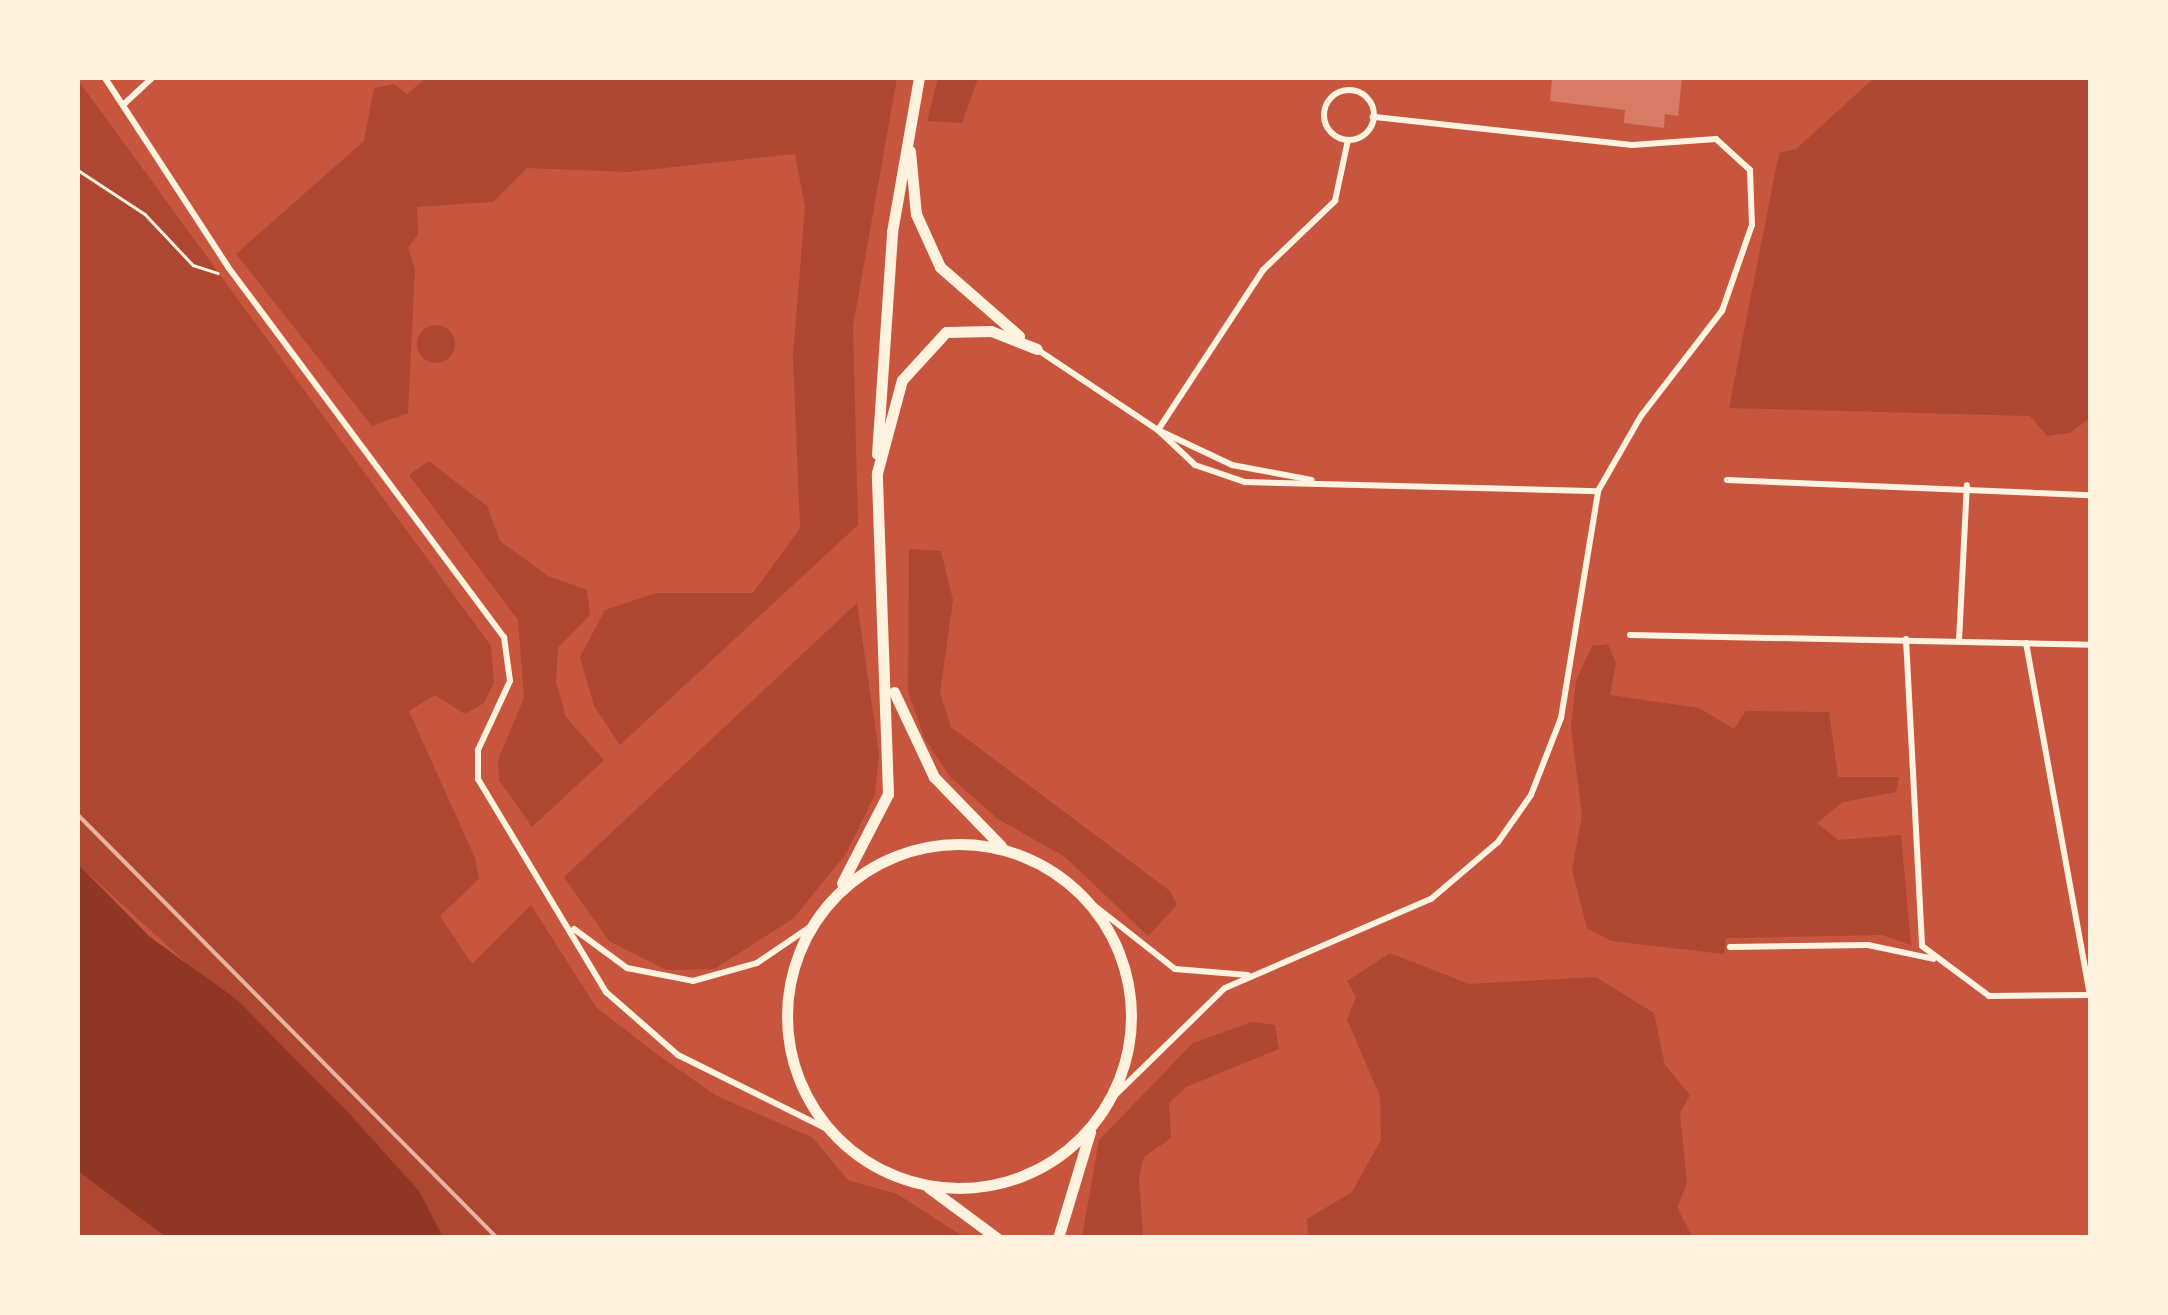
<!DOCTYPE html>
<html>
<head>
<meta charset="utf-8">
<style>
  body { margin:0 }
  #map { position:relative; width:2168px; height:1315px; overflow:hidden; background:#c8553d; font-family:Rubik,sans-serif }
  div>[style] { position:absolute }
  .green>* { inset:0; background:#ae4732 }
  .round { border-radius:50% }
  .water>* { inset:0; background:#8f3625 }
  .building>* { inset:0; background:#d67c66 }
  .path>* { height:2.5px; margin:-1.25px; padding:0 1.25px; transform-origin:1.25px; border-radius:1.25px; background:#fff3e0 }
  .minor>* { height:6px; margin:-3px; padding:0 3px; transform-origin:3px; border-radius:3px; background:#fff3e0 }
  .minor>.ring { margin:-3px; padding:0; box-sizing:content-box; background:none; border:6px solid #fff3e0; border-radius:50% }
  .trunk>* { height:11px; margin:-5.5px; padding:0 5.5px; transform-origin:5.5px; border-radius:5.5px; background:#fff3e0 }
  .trunk>.ring { margin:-5.5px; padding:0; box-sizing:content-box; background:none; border:11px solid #fff3e0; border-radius:50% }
  .rail>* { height:4px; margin:-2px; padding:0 2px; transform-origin:2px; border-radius:2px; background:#e9b49f }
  span { translate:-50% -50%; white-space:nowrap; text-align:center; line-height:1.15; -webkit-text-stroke:9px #fff3e0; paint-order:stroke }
  .frame { position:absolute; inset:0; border:80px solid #fff3e0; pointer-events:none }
</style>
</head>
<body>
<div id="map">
  <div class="green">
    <div style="clip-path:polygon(426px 78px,897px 78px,853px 326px,858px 525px,620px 745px,594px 706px,580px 657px,605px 610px,656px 593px,753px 593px,800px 528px,793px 356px,805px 207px,795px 154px,627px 172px,527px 168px,493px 202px,417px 207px,418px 235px,408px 248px,415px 268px,408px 413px,372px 426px,236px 254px,364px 141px,374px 88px,394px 84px,407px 94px)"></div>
    <div style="clip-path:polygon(938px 78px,978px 78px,962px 123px,927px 121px)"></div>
    <div style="clip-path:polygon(1874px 78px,2090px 78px,2090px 418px,2070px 433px,2047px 436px,2030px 416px,1729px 408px,1779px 153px,1796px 149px)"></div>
    <div style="clip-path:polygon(78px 80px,491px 646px,494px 682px,484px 703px,465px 714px,435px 695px,409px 711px,475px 858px,479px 879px,440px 916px,472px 964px,531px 905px,596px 1007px,654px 1052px,715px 1095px,813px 1138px,848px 1180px,897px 1194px,964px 1237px,443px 1237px,423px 1200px,320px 1085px,78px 864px)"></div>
    <div class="round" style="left:417px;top:325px;width:38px;height:38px"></div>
    <div style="clip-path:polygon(429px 461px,487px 506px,500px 541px,548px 576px,587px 590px,590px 615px,558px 648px,556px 682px,566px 717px,604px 760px,532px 827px,499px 780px,498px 760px,524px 698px,518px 620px,409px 475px)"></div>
    <div style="clip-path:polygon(909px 549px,941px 551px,953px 600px,940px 693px,951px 727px,1170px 891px,1177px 905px,1148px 936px,1065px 857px,998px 819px,950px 777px,925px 739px,908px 692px)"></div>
    <div style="clip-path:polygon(857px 603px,879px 753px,875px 794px,847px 852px,794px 918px,714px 969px,667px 970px,609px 941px,564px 877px)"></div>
    <div style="clip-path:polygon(1608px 644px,1616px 663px,1610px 695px,1699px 708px,1734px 729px,1746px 711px,1829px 712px,1838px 777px,1899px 777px,1896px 792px,1843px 802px,1817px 823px,1838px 840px,1901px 835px,1911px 945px,1882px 935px,1726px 938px,1724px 954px,1611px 941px,1587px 928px,1572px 870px,1582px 815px,1571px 727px,1576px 681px,1592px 646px)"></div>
    <div style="clip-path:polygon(1390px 953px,1469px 984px,1596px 977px,1654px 1013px,1665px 1065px,1690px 1095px,1680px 1113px,1687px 1184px,1677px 1207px,1692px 1237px,1308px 1237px,1307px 1219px,1352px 1192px,1381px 1140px,1380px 1096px,1347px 1020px,1356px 997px,1347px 981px)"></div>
    <div style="clip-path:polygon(1252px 1022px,1275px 1025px,1279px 1049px,1186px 1087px,1169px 1103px,1171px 1138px,1144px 1157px,1139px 1177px,1143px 1237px,1082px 1237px,1099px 1140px,1193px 1043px)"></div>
    <div style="clip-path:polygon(78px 1171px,147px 1215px,166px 1237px,78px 1238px)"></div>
  </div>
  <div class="water">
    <div style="clip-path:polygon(78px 864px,150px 937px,236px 999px,347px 1111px,419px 1191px,443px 1237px,166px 1237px,78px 1171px)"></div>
  </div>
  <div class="building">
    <div style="clip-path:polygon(1552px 78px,1682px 78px,1678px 116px,1665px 114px,1664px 128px,1624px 123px,1625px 110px,1550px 101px)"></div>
  </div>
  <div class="path">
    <div style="left:78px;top:170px;width:80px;rotate:33.3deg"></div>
    <div style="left:145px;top:214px;width:70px;rotate:46.7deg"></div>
    <div style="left:193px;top:265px;width:26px;rotate:18deg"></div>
  </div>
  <div class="minor">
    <div style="left:105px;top:78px;width:225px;rotate:56.9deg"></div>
    <div style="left:228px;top:267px;width:462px;rotate:53.3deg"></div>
    <div style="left:504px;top:637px;width:44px;rotate:82.2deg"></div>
    <div style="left:510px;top:681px;width:76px;rotate:114.9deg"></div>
    <div style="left:478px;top:750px;width:29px;rotate:90deg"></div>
    <div style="left:478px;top:779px;width:249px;rotate:59deg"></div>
    <div style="left:606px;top:992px;width:96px;rotate:41.2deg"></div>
    <div style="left:678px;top:1055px;width:166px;rotate:26.4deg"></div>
    <div class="ring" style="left:1324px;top:90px;width:44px;height:44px"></div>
    <div style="left:123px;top:105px;width:40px;rotate:-43deg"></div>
    <div style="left:1038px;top:350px;width:144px;rotate:33.7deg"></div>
    <div style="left:1158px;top:430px;width:82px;rotate:25.3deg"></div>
    <div style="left:1232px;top:465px;width:81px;rotate:10.6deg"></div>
    <div style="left:1158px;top:430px;width:51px;rotate:43.4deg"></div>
    <div style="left:1195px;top:465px;width:53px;rotate:18.8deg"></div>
    <div style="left:1245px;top:482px;width:353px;rotate:1.5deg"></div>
    <div style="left:1158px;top:430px;width:191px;rotate:-56.7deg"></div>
    <div style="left:1263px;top:270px;width:100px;rotate:-43.8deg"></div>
    <div style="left:1335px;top:201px;width:62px;rotate:-78deg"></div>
    <div style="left:1727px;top:480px;width:363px;rotate:2.4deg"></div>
    <div style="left:1630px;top:635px;width:460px;rotate:1.2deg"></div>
    <div style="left:1906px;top:639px;width:307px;rotate:87deg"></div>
    <div style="left:1922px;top:946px;width:84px;rotate:36.7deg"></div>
    <div style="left:1989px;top:996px;width:101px;rotate:-0.6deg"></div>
    <div style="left:1959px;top:641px;width:156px;rotate:-87.1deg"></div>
    <div style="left:2026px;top:643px;width:358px;rotate:79.7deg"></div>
    <div style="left:1086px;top:899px;width:113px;rotate:38.2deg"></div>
    <div style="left:1175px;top:969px;width:73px;rotate:4.7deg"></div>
    <div style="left:574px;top:929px;width:66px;rotate:36.3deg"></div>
    <div style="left:627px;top:968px;width:67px;rotate:11.1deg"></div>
    <div style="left:693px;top:981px;width:66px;rotate:-15.7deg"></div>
    <div style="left:757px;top:963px;width:64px;rotate:-34.2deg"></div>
    <div style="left:1730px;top:947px;width:138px;rotate:-0.8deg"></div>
    <div style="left:1868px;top:945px;width:67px;rotate:12deg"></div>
    <div style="left:1108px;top:1102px;width:163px;rotate:-44.3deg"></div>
    <div style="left:1225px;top:988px;width:224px;rotate:-23.4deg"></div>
    <div style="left:1431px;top:899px;width:88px;rotate:-40.4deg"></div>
    <div style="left:1498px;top:842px;width:57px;rotate:-54.9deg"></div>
    <div style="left:1531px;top:795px;width:83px;rotate:-68.7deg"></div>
    <div style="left:1561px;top:718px;width:230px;rotate:-80.7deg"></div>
    <div style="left:1598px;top:491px;width:86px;rotate:-60.2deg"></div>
    <div style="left:1641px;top:416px;width:133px;rotate:-52.4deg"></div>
    <div style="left:1722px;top:311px;width:91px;rotate:-70.8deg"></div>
    <div style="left:1752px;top:225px;width:55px;rotate:-92.1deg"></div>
    <div style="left:1750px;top:170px;width:46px;rotate:-137.6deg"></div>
    <div style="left:1716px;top:139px;width:84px;rotate:175.9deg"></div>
    <div style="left:1632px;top:145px;width:261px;rotate:-173.8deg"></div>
  </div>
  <div class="trunk">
    <div style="left:910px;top:151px;width:63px;rotate:84.6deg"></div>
    <div style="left:916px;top:214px;width:58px;rotate:65.6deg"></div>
    <div style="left:940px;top:267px;width:105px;rotate:41.1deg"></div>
    <div style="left:877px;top:454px;width:223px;rotate:-86.1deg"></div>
    <div style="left:892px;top:232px;width:156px;rotate:-80.1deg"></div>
    <div style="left:894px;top:692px;width:94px;rotate:64.8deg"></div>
    <div style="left:934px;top:777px;width:96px;rotate:45.8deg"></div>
    <div class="ring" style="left:787px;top:844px;width:333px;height:333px"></div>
    <div style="left:842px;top:883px;width:100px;rotate:-62.7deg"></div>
    <div style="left:888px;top:794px;width:321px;rotate:-92deg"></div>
    <div style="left:877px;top:473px;width:96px;rotate:-75deg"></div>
    <div style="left:902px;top:380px;width:65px;rotate:-47.5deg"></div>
    <div style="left:946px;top:332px;width:45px;rotate:-1.3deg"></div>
    <div style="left:991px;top:331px;width:49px;rotate:21.4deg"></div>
    <div style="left:928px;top:1187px;width:86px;rotate:36.5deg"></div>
    <div style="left:1058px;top:1238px;width:111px;rotate:-73.2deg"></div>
  </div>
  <div class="rail">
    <div style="left:78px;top:815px;width:595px;rotate:45.27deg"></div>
  </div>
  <div class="frame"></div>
</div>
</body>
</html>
